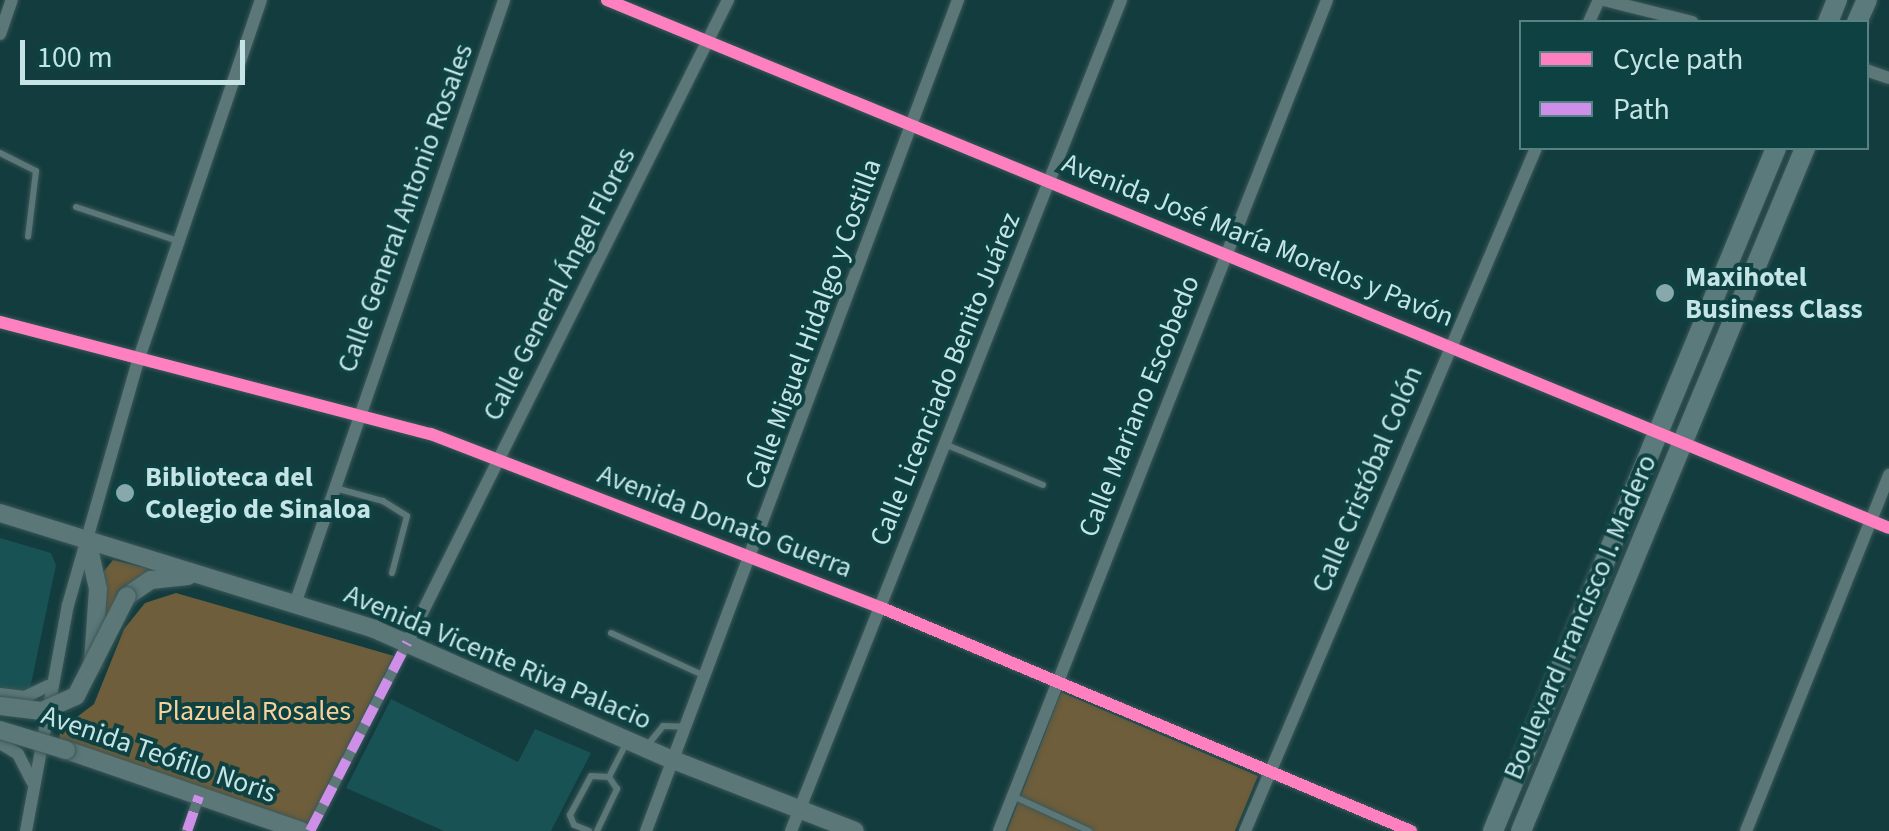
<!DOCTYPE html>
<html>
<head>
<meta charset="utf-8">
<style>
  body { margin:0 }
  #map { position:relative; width:1889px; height:831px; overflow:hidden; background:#133c3e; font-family:"Source Sans 3",sans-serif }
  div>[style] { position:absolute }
  .built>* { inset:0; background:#195254 }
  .green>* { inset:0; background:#6e5e3b }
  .roads { filter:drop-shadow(0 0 2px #3c5758) drop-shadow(0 0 2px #3c5758) }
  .service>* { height:6px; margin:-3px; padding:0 3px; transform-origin:3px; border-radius:3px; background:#5b7778 }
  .pedestrian>* { height:10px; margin:-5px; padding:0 5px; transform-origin:5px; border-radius:5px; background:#5b7778 }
  .minor>* { height:12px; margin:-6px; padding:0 6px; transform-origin:6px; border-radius:6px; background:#5b7778 }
  .secondary>* { height:18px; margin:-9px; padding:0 9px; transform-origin:9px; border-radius:9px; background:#5b7778 }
  .primary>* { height:20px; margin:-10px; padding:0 10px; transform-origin:10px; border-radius:10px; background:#5b7a7b }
  .bridges { filter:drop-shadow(0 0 2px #3c5758) drop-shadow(0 0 2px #3c5758) }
  .secondary-bridge>* { height:18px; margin:-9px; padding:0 9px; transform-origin:9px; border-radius:9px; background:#5b7778 }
  .quiet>* { height:10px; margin-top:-5px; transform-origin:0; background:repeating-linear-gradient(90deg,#ce8fe9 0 20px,transparent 0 30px) }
  .cycleway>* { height:12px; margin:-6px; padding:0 6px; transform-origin:6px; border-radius:6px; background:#ff80c0 }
  .dots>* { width:28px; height:28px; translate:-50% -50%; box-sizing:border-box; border:5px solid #0e4142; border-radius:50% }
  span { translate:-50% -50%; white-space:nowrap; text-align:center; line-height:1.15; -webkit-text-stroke:8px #0e4142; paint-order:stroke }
  .street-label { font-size:28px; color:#c5e4e5 }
  .poi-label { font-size:28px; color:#c5e4e5; font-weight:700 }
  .left { translate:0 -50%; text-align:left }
  .park-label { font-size:28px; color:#f6d29a }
  .legend { position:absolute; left:1519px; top:20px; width:350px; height:130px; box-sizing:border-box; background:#0e4142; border:2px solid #578283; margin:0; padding:12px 18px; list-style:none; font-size:30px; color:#c5e4e5 }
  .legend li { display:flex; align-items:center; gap:20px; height:50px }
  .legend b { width:50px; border:2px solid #578283 }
  .scale { position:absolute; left:20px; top:40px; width:225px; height:45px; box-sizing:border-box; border:5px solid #c5e4e5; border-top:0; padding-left:12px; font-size:30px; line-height:35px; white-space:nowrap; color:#c5e4e5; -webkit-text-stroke:8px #0e4142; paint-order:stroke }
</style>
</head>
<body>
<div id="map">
  <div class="built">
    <div style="clip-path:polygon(0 538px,51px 553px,56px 565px,30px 689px,16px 693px,0 687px)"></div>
    <div style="clip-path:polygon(391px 699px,518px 762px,535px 729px,591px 753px,551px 831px,444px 831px,346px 788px)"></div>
  </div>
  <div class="green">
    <div style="clip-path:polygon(113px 560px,159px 571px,124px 586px,102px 630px,104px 571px)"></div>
    <div style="clip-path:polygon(176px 593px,394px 656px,307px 827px,59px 742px,60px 730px,94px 704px,124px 629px,145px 603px)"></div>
    <div style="clip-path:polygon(1061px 692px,1258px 776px,1235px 831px,1007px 831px)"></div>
  </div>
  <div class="roads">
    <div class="service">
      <div style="left:0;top:153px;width:40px;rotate:26.6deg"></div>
      <div style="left:36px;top:171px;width:66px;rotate:96.9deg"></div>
      <div style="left:76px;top:207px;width:108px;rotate:18.4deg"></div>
      <div style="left:947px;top:445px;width:104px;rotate:22.6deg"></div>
      <div style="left:335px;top:488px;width:50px;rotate:15.2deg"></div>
      <div style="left:383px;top:501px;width:28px;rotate:32deg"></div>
      <div style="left:407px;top:516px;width:59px;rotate:104.7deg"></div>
      <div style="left:611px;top:633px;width:103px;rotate:24.6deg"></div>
      <div style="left:646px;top:747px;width:27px;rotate:-51deg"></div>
      <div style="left:663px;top:726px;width:23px;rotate:2deg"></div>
      <div style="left:609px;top:777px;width:39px;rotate:-63deg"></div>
      <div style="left:1013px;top:796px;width:84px;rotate:24.7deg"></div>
      <div style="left:589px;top:831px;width:16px;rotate:-158deg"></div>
      <div style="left:574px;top:825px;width:11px;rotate:-112deg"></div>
      <div style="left:570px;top:815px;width:44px;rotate:-61.7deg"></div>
      <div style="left:591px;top:776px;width:18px;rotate:3deg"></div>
      <div style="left:597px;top:831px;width:47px;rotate:-64.5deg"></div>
      <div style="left:617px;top:789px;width:14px;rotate:-124deg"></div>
    </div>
    <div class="pedestrian">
      <div style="left:187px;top:831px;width:37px;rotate:-71deg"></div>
      <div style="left:310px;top:831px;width:212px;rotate:-62.7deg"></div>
    </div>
    <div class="minor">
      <div style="left:607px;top:0;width:1386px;rotate:22.38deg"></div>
      <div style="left:1604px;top:0;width:91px;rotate:14deg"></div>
      <div style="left:1589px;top:22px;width:24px;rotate:-66deg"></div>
      <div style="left:0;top:34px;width:36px;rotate:-71deg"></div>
      <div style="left:1866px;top:70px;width:24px;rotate:19deg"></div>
      <div style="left:0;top:322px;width:445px;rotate:14.6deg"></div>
      <div style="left:431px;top:434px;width:483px;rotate:21.1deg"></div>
      <div style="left:882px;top:608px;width:574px;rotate:22.86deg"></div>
      <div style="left:295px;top:604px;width:639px;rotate:-70.91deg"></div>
      <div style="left:407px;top:643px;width:719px;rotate:-63.47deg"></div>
      <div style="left:0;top:694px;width:25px;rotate:7deg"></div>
      <div style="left:25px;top:697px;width:25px;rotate:-26deg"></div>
      <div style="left:0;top:743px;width:21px;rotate:31deg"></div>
      <div style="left:18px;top:754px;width:31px;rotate:63deg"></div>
      <div style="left:26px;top:831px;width:230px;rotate:-79.5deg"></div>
      <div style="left:68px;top:605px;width:257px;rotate:-74deg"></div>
      <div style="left:139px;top:358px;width:378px;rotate:-71.2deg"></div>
      <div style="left:646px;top:831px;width:888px;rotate:-69.42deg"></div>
      <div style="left:791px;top:831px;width:894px;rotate:-68.34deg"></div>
      <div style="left:999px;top:831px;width:893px;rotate:-68.46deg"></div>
      <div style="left:1245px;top:831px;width:742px;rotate:-66.92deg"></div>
      <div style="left:1746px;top:831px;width:384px;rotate:-68.1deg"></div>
    </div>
    <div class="secondary">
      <div style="left:0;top:513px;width:392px;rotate:17.2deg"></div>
      <div style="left:374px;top:629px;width:326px;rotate:23.7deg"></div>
      <div style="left:673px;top:760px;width:195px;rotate:21.3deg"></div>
      <div style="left:87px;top:539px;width:51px;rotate:77.6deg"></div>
      <div style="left:98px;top:589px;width:74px;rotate:93.9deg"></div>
      <div style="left:127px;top:596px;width:29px;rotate:-34deg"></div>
      <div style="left:151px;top:580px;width:37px;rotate:-6deg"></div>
      <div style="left:66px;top:750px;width:249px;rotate:19deg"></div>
    </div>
    <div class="primary">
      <div style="left:1828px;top:22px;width:24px;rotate:-68deg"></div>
      <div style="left:1857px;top:22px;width:24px;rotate:-66deg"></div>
      <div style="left:1493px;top:831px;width:739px;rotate:-67.49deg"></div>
      <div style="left:1521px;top:831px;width:740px;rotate:-67.42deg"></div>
    </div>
  </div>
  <div class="bridges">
    <div class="secondary-bridge">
      <div style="left:0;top:706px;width:42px;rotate:6.8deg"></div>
      <div style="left:42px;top:711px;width:37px;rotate:-24deg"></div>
      <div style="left:76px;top:696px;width:112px;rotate:-63deg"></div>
      <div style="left:0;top:730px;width:69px;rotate:16.9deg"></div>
    </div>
  </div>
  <div class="quiet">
    <div style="left:187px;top:831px;width:37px;rotate:-71deg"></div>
    <div style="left:310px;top:831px;width:212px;rotate:-62.7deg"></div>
  </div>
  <div class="cycleway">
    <div style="left:607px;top:0;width:1386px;rotate:22.38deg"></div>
    <div style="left:0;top:322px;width:445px;rotate:14.6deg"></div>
    <div style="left:431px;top:434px;width:483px;rotate:21.1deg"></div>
    <div style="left:882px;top:608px;width:574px;rotate:22.86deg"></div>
  </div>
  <div class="dots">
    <div style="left:1665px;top:293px;background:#87a9ab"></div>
    <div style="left:125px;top:493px;background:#87a9ab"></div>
  </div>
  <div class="street-label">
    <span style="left:405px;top:208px;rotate:-70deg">Calle General Antonio Rosales</span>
    <span style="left:1258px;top:240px;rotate:22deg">Avenida José María Morelos y Pavón</span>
    <span style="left:559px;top:284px;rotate:-63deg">Calle General Ángel Flores</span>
    <span style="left:813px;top:324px;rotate:-70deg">Calle Miguel Hidalgo y Costilla</span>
    <span style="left:945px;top:379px;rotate:-68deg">Calle Licenciado Benito Juárez</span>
    <span style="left:1139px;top:406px;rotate:-68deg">Calle Mariano Escobedo</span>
    <span style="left:1367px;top:479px;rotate:-67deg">Calle Cristóbal Colón</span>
    <span style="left:725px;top:521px;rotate:21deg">Avenida Donato Guerra</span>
    <span style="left:1580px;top:617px;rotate:-67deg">Boulevard Francisco I. Madero</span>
    <span style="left:498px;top:657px;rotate:23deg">Avenida Vicente Riva Palacio</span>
    <span style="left:159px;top:754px;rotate:19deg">Avenida Teófilo Noris</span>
  </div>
  <div class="poi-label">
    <span class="left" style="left:1685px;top:293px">Maxihotel<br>Business Class</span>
    <span class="left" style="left:145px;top:493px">Biblioteca del<br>Colegio de Sinaloa</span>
  </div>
  <div class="park-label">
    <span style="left:254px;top:711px">Plazuela Rosales</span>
  </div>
  <ul class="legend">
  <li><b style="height:12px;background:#ff80c0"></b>Cycle path</li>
  <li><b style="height:12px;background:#ce8fe9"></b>Path</li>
  </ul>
  <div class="scale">100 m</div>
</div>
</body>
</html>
